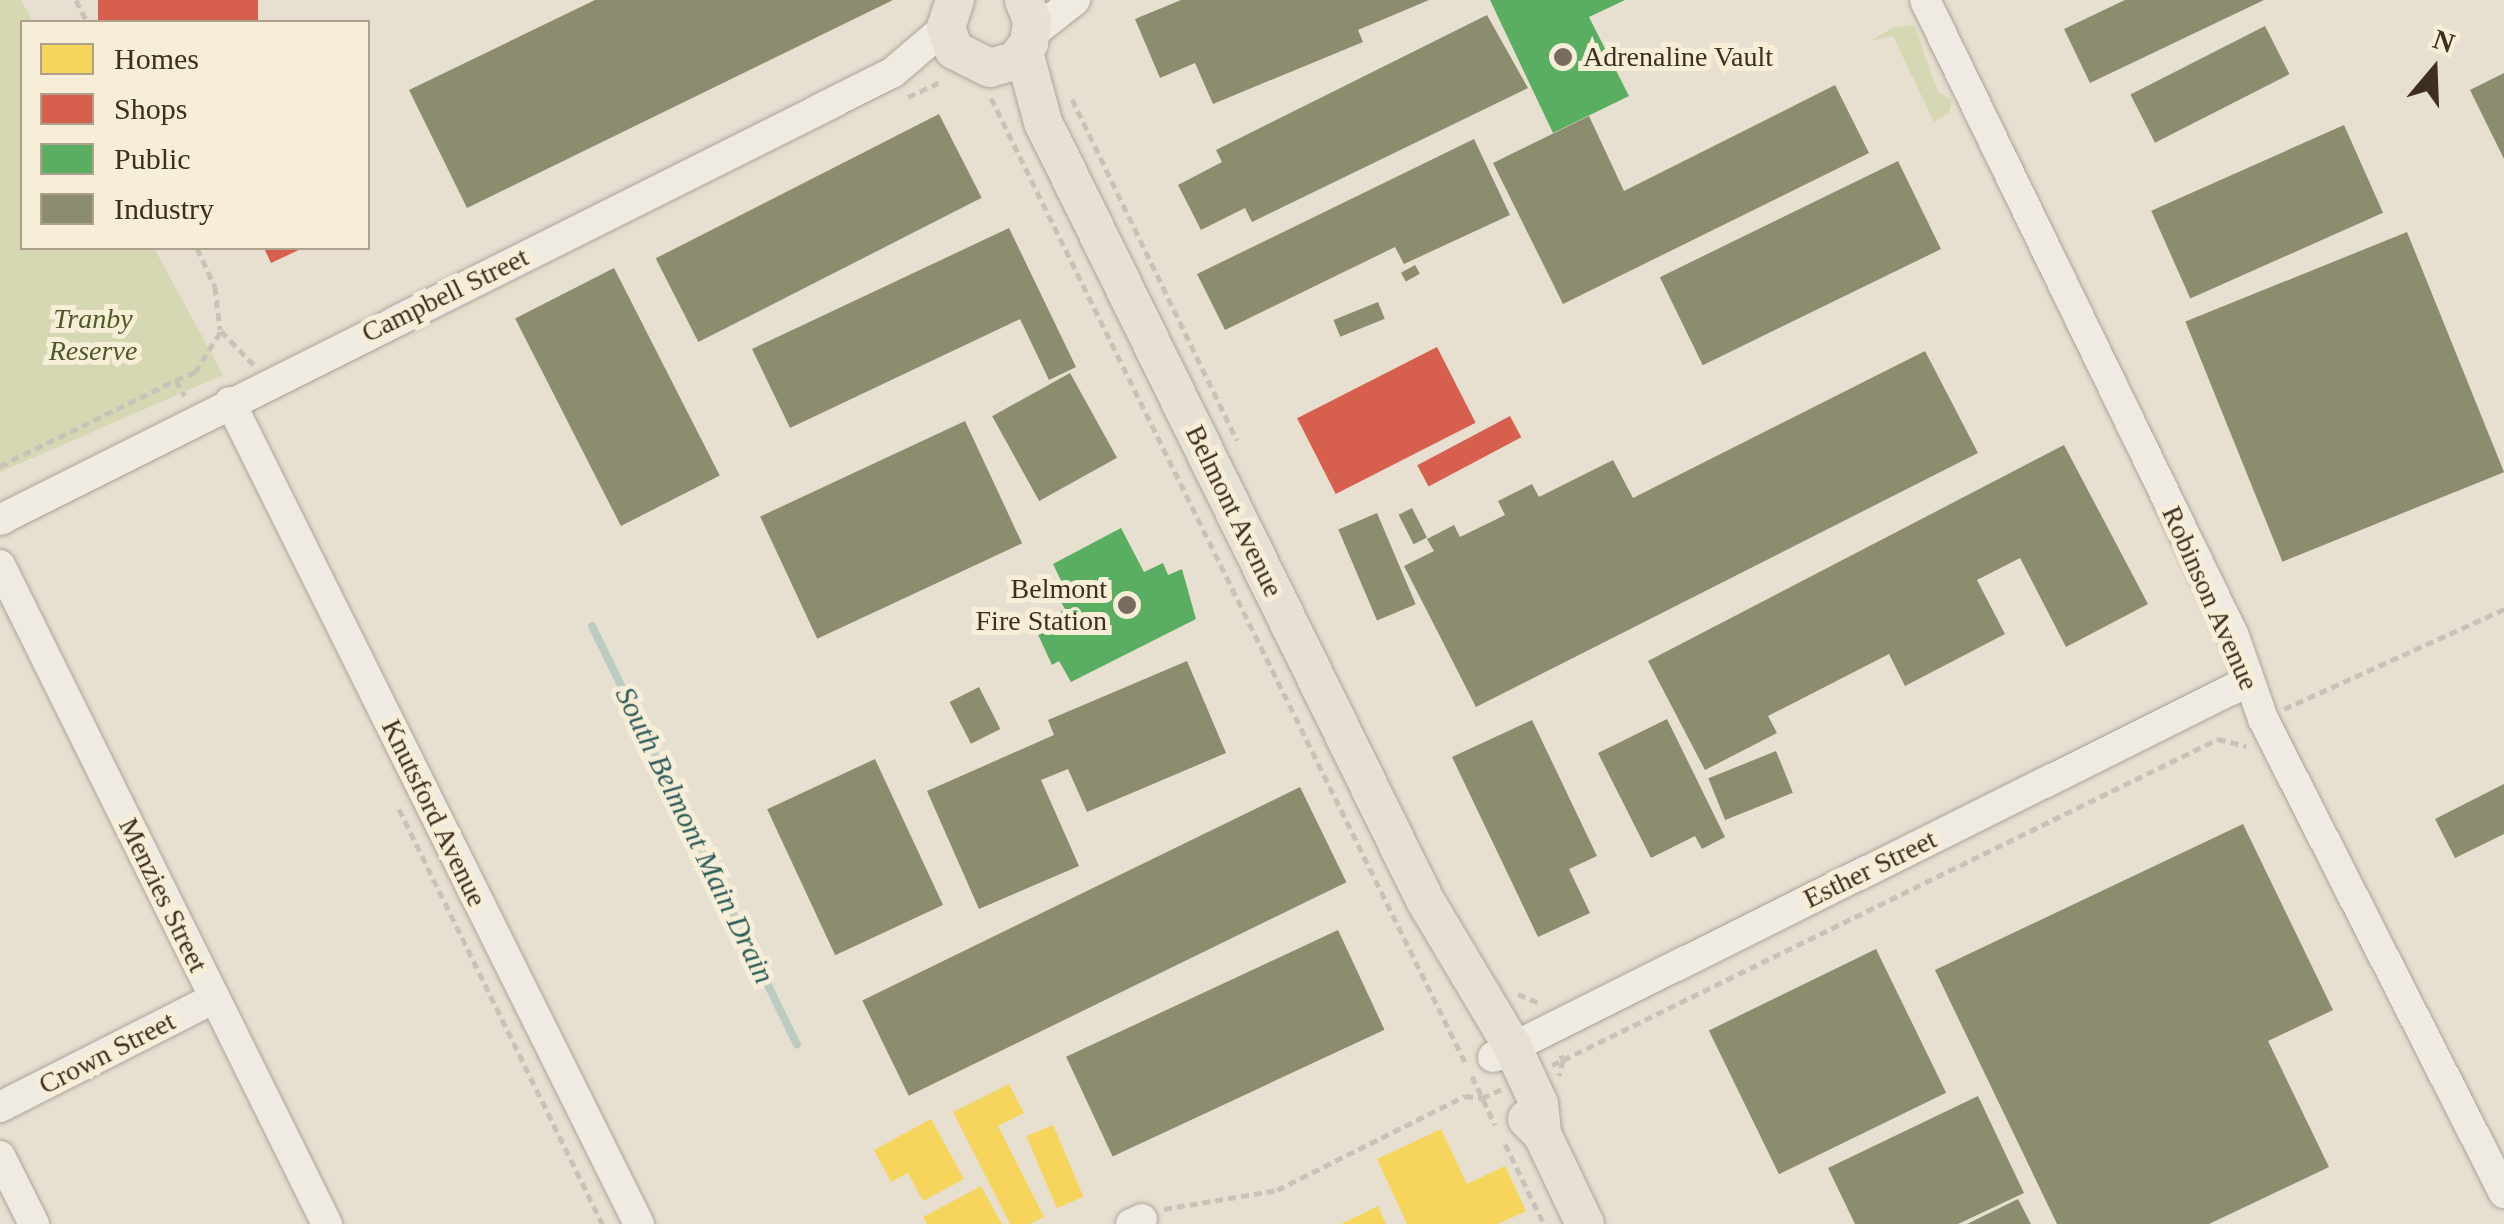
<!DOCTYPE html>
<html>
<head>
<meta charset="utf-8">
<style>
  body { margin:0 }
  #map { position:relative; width:2504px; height:1224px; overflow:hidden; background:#e7e0d1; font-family:"Times New Roman",serif }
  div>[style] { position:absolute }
  .green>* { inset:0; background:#d6d7b3 }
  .homes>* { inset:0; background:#f6d55c; transform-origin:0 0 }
  .shops>* { inset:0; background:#d6604d; transform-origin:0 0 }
  .public>* { inset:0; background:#5aae61 }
  .industry>* { inset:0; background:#8c8c6e; transform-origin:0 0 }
  .stream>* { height:8px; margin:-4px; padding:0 4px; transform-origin:4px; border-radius:4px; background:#bcccc2 }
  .path>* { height:5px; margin-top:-2.5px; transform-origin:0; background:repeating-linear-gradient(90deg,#c8c2b9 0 8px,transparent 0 13px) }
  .roads { filter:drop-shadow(0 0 2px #ada599) drop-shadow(0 0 2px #ada599) }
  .minor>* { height:30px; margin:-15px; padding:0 15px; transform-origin:15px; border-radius:15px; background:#efebe3 }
  .major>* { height:38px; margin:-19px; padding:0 19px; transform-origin:19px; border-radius:19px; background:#e6e1d4 }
  .dots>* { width:28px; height:28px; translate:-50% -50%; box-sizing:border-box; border:5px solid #f7eed8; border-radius:50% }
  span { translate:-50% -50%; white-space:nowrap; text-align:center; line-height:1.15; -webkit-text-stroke:10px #f7eed8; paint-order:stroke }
  .poi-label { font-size:28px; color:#3d2e20 }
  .left { translate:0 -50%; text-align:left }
  .right { translate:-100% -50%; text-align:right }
  .street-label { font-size:28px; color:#3d2e20 }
  .park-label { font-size:28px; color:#4d5a26; font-style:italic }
  .water-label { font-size:30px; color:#2f5d5a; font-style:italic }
  .legend { position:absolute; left:20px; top:20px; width:350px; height:230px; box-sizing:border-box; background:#f7eed8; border:2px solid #ada18e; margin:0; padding:12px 18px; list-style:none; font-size:30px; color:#3d2e20 }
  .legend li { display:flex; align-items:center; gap:20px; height:50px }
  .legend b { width:50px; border:2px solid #ada18e }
  .north { position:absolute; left:2384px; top:20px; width:100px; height:100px; -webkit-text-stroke:8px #f7eed8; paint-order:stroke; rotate:19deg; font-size:28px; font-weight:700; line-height:40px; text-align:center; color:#3d2e20 }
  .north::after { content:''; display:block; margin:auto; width:35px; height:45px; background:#3d2e20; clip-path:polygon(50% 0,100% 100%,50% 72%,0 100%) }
</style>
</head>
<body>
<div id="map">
  <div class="green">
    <div style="clip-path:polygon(0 0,21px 0,33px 22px,22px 22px,22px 248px,154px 248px,223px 375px,0 472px)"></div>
    <div style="clip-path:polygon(1914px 25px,1938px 92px,1952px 100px,1949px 113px,1934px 122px,1893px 36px,1870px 41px,1894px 27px)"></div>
  </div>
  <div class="homes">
    <div style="clip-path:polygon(1009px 1084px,1024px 1113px,998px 1126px,1044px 1217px,1030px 1224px,1010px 1224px,953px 1112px)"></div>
    <div style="clip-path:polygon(931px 1119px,964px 1179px,923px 1201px,908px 1173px,891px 1182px,874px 1150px)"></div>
    <div style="left:1053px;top:1125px;width:78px;height:29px;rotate:67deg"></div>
    <div style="clip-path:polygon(1441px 1129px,1467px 1184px,1505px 1166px,1526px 1211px,1498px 1224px,1407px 1224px,1377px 1159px)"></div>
    <div style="clip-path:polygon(981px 1186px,1002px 1224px,927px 1224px,923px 1217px)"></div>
    <div style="clip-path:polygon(1378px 1206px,1386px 1224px,1341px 1224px)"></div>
  </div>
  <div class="shops">
    <div style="left:98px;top:0;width:160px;height:25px"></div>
    <div style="clip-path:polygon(264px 248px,303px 248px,271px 263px)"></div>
    <div style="left:1437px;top:347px;width:85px;height:157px;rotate:63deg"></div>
    <div style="left:1510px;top:416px;width:24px;height:105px;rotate:62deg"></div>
  </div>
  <div class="public">
    <div style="clip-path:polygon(1490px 0,1625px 0,1589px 17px,1629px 96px,1553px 133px)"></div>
    <div style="clip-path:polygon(1121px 528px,1144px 572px,1163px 563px,1168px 575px,1182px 569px,1196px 619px,1071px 682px,1059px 661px,1052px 665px,1035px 628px,1065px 609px,1061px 602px,1069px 597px,1053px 564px)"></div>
  </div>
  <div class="industry">
    <div style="clip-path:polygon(595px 0,893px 0,467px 208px,409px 90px)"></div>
    <div style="clip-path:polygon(1181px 0,1429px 0,1358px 30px,1363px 42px,1213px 104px,1195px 63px,1160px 78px,1135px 19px)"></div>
    <div style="clip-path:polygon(2125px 0,2264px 0,2090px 83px,2064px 29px)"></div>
    <div style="clip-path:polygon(1487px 15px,1528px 88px,1252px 222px,1245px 208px,1201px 230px,1178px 185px,1222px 162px,1216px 150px)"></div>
    <div style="left:2265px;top:26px;width:54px;height:151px;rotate:63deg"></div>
    <div style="clip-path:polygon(2504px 73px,2504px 159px,2470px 90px)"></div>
    <div style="clip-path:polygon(1835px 85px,1869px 153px,1563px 304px,1493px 163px,1589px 116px,1624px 191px)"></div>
    <div style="left:939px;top:114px;width:94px;height:318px;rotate:63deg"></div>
    <div style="left:2344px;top:125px;width:96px;height:211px;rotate:66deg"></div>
    <div style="clip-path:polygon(1474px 139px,1510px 215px,1404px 264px,1395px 247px,1225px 330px,1197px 274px)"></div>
    <div style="left:1898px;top:161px;width:98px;height:265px;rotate:64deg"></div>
    <div style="clip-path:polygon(1009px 228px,1076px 367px,1049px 380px,1020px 319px,790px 428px,752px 349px)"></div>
    <div style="left:2407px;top:232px;width:259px;height:239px;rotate:68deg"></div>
    <div style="left:1415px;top:265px;width:10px;height:16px;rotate:61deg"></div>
    <div style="left:614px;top:268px;width:233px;height:111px;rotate:63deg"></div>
    <div style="left:1378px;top:302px;width:18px;height:48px;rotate:68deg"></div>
    <div style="clip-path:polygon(1925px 351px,1978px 453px,1476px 707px,1404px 566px,1434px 551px,1427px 539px,1454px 525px,1460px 537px,1505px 515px,1498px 501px,1532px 484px,1539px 497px,1613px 460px,1633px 498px)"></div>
    <div style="left:1070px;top:373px;width:97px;height:89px;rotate:61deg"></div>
    <div style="left:965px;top:421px;width:135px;height:226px;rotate:65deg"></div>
    <div style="clip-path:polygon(2064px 445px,2148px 604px,2066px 647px,2020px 558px,1977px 580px,2005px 634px,1905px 686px,1889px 654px,1768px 716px,1777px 733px,1705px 770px,1648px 661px)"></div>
    <div style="left:1412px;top:508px;width:33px;height:15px;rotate:63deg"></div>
    <div style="left:1377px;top:513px;width:99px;height:42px;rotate:67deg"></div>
    <div style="clip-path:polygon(1187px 661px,1226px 753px,1087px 812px,1068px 769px,1041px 780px,1079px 866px,979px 909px,927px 791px,1054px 735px,1048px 720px)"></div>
    <div style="left:979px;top:687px;width:47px;height:33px;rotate:63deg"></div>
    <div style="clip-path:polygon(1667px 719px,1725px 837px,1702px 849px,1695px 836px,1651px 858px,1598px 753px)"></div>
    <div style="clip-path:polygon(1532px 720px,1597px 856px,1569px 869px,1590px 913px,1538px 937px,1452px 757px)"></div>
    <div style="left:1776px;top:751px;width:45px;height:73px;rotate:68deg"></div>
    <div style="left:875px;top:759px;width:161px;height:119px;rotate:65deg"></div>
    <div style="clip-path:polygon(2504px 784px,2504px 834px,2455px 858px,2435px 819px)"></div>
    <div style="left:1300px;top:787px;width:106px;height:487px;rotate:64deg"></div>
    <div style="clip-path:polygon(2243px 824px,2333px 1010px,2268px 1041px,2329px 1167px,2209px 1224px,2057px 1224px,1935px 970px)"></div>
    <div style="left:1338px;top:930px;width:110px;height:300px;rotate:65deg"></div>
    <div style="left:1876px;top:949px;width:160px;height:186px;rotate:64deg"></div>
    <div style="clip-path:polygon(1978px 1096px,2024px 1193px,1958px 1224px,1855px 1224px,1828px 1168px)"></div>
    <div style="clip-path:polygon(2018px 1199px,2031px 1224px,1967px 1224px)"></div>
  </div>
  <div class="stream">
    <div style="left:592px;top:626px;width:466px;rotate:63.9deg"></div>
  </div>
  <div class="path">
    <div style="left:76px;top:0;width:25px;rotate:63deg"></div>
    <div style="left:908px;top:97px;width:38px;rotate:-25deg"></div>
    <div style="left:991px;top:98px;width:1074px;rotate:63.82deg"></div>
    <div style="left:1072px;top:99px;width:379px;rotate:64.2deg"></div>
    <div style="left:197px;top:248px;width:43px;rotate:65.2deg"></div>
    <div style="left:215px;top:287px;width:43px;rotate:83.4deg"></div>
    <div style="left:176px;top:380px;width:21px;rotate:-23deg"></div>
    <div style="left:195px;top:372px;width:49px;rotate:-57.6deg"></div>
    <div style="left:221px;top:331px;width:47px;rotate:45.9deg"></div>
    <div style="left:0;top:466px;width:196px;rotate:-26deg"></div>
    <div style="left:176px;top:380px;width:18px;rotate:61deg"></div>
    <div style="left:2284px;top:709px;width:242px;rotate:-24.4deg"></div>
    <div style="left:399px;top:809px;width:462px;rotate:63.9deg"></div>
    <div style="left:1518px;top:994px;width:23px;rotate:23deg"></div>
    <div style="left:1561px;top:1055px;width:5px;rotate:68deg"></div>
    <div style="left:1563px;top:1060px;width:729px;rotate:-26.11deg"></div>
    <div style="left:2218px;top:739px;width:29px;rotate:14deg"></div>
    <div style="left:1552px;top:1065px;width:12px;rotate:-24deg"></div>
    <div style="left:1563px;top:1060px;width:16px;rotate:104deg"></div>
    <div style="left:1472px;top:1076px;width:54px;rotate:64.9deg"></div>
    <div style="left:1505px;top:1144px;width:89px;rotate:64deg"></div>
    <div style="left:1164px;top:1209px;width:115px;rotate:-9.5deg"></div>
    <div style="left:1277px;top:1190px;width:210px;rotate:-26.6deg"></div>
    <div style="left:1465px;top:1096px;width:17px;rotate:7deg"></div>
    <div style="left:1482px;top:1098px;width:22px;rotate:-24deg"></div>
  </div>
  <div class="roads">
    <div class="minor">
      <div style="left:1925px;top:0;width:707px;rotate:64.09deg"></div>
      <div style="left:2234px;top:636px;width:88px;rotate:70.7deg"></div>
      <div style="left:2263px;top:719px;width:532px;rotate:63.05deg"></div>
      <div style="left:1032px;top:34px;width:55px;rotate:-38.3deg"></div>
      <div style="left:230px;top:402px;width:918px;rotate:63.55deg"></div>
      <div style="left:0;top:520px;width:998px;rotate:-26.62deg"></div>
      <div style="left:892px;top:73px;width:71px;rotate:-40.4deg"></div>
      <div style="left:0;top:565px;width:736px;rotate:63.61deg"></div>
      <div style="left:1493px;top:1057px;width:842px;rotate:-26.44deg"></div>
      <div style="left:0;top:1107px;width:241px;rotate:-26.9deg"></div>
      <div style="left:0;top:1156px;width:76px;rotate:63.4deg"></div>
      <div style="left:1131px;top:1224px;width:12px;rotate:-24deg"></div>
    </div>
    <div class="major">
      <div style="left:955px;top:0;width:28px;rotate:108deg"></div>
      <div style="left:946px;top:27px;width:24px;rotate:71deg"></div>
      <div style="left:954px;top:50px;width:40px;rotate:26.6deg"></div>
      <div style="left:990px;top:68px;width:26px;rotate:-16deg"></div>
      <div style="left:1015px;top:61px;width:23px;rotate:-52deg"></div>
      <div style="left:1029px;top:43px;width:22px;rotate:-82deg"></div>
      <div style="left:1032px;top:21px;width:22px;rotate:-111deg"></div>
      <div style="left:1024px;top:52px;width:73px;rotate:74.8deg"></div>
      <div style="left:1043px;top:122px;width:867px;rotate:63.85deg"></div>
      <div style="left:1425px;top:900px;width:170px;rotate:59.2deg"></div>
      <div style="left:1512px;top:1046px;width:64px;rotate:65deg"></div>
      <div style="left:1539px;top:1104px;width:30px;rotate:84deg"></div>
      <div style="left:1527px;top:1119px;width:21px;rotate:45deg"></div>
      <div style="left:1542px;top:1134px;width:100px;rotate:64.5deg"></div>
    </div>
  </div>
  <div class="dots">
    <div style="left:1563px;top:57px;background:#786c5e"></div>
    <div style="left:1127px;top:605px;background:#786c5e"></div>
  </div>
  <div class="poi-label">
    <span class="left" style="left:1583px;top:57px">Adrenaline Vault</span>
    <span class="right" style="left:1107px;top:605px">Belmont<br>Fire Station</span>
  </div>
  <div class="street-label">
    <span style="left:445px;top:295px;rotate:-26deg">Campbell Street</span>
    <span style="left:1234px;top:511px;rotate:64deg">Belmont Avenue</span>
    <span style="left:2210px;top:598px;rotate:66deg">Robinson Avenue</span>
    <span style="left:434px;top:813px;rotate:64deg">Knutsford Avenue</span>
    <span style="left:1870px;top:869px;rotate:-26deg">Esther Street</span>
    <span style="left:163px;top:895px;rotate:64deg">Menzies Street</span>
    <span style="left:107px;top:1053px;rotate:-27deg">Crown Street</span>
  </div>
  <div class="park-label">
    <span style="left:93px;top:335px">Tranby<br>Reserve</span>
  </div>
  <div class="water-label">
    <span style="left:695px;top:835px;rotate:64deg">South Belmont Main Drain</span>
  </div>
  <ul class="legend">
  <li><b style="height:28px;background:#f6d55c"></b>Homes</li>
  <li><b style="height:28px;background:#d6604d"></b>Shops</li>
  <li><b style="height:28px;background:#5aae61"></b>Public</li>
  <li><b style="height:28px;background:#8c8c6e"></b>Industry</li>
  </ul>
  <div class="north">N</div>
</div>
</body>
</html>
